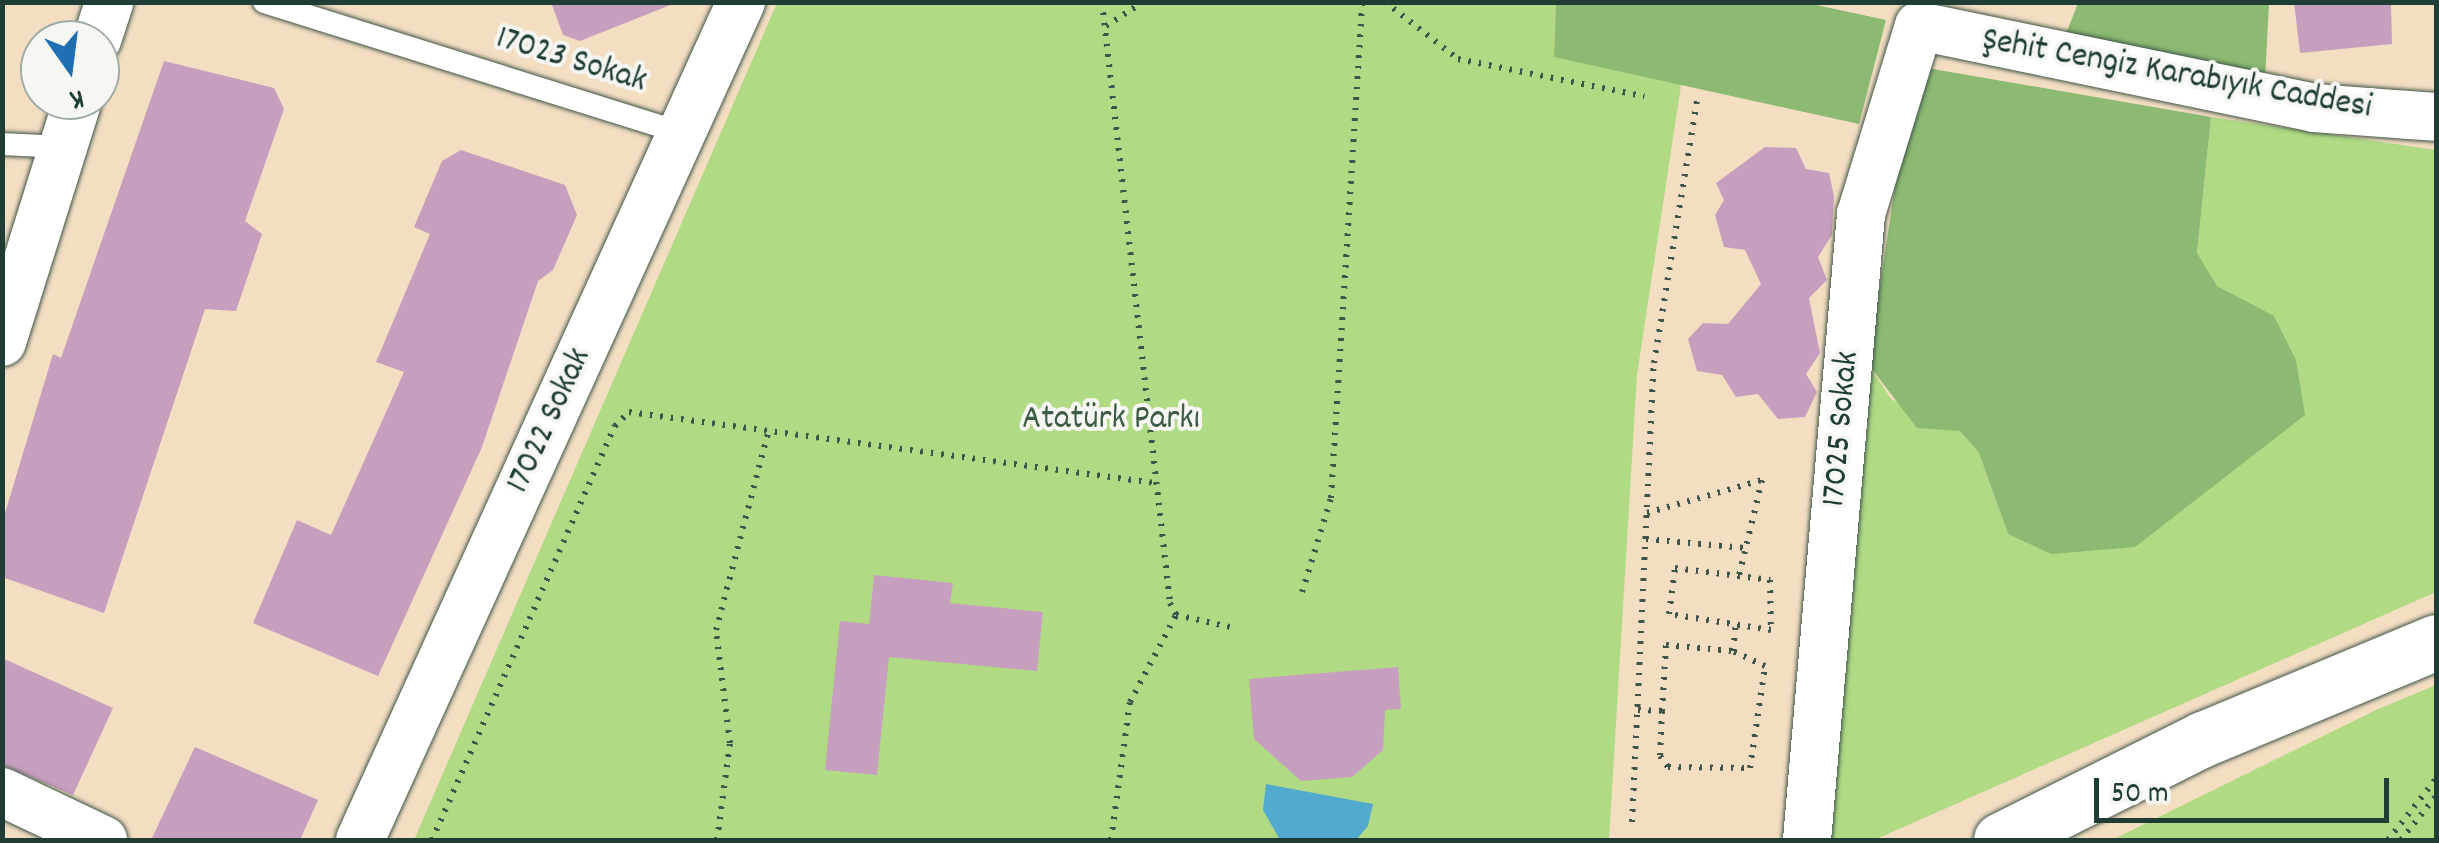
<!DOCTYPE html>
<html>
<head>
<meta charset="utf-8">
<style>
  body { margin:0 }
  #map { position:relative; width:2439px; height:843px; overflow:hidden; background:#f3dec2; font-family:Dekko,sans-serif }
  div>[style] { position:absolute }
  .green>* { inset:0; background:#b1da85 }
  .forest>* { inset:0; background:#8cba72 }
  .water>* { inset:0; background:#52aacf }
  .building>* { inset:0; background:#c79fbe }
  .path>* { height:6px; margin-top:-3px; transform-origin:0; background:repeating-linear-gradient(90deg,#3f5549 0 2.5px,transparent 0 10.5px) }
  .roads { filter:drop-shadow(0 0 2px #3f5549) drop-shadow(0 0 2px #3f5549) }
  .lane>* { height:22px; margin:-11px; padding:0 11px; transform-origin:11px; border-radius:11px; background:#fff }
  .street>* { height:48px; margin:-24px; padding:0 24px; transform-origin:24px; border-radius:24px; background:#fff }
  .secondary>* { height:55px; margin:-27.5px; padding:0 27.5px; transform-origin:27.5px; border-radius:27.5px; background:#fff }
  span { translate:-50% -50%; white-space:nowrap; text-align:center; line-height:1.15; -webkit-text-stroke:8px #f6f6f2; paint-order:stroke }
  .street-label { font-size:35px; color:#1f3d34 }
  .park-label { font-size:35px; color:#3c5c44 }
  .frame { position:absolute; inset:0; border:5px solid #1f3d34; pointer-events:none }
  .north { position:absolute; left:20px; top:20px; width:100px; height:100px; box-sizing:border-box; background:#f6f6f2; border:2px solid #a0aca6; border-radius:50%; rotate:166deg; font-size:28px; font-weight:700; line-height:40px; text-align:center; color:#1f3d34 }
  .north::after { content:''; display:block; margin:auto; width:35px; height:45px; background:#1f6fb2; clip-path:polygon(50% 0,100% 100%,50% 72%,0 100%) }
  .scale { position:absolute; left:2094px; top:778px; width:295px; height:45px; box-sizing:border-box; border:5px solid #1f3d34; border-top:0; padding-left:12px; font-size:30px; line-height:35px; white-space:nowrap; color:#1f3d34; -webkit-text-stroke:8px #f6f6f2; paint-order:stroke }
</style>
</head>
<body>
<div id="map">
  <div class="green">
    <div style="clip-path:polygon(777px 3px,1556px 3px,1554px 57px,1682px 79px,1637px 375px,1609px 840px,414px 840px)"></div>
    <div style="clip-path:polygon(2211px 117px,2436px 150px,2436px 592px,1874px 840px,1825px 840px,1868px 364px,1891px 399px,1960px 431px,1979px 453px,2008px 534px,2274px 317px,2216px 286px,2197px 253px)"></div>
    <div style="clip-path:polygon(2436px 685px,2436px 840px,2112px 840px,2376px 710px)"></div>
  </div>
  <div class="forest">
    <div style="clip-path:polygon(1807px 3px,1886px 20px,1859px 124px,1554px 57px,1556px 3px)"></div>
    <div style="clip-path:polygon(2078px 3px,2269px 3px,2265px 81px,2064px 39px)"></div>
    <div style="clip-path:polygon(1927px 68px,2211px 117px,2197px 253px,2217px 286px,2274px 316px,2296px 360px,2305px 415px,2135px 547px,2051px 554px,2008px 534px,1979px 453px,1960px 431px,1917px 428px,1868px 364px,1906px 115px)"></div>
  </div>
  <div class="water">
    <div style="clip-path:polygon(1266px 784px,1373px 804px,1368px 826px,1356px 840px,1280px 840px,1263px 810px)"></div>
  </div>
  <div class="building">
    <div style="clip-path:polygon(551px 2px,678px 2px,580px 41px,563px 35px)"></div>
    <div style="clip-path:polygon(2294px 2px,2391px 2px,2392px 44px,2300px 53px)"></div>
    <div style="clip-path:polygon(164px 61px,274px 88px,284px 109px,245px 221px,262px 234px,236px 311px,205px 309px,104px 613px,2px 577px,2px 523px,53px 354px,61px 358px)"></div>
    <div style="clip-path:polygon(1765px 147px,1796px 148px,1806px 169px,1829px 173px,1834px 196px,1832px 235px,1818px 257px,1827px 280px,1809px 298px,1820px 353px,1806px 374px,1817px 392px,1805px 417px,1778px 419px,1758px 394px,1736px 397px,1722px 375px,1697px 371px,1688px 339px,1703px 323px,1728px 324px,1761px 284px,1745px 250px,1724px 247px,1715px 215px,1724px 200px,1716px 183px)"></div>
    <div style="clip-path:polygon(461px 150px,565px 185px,577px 215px,553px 270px,538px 281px,482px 447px,378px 676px,253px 623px,297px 520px,331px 535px,404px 372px,376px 362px,430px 234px,414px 227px,442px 161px)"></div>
    <div style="clip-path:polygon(874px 575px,953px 583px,950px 603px,1043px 612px,1037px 671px,889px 657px,877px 775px,825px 770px,840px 621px,869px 624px)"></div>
    <div style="clip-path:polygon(2px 658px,113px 708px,73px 795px,2px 765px)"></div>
    <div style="clip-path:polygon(1398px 667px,1401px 709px,1385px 710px,1383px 750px,1352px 777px,1301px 781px,1254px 739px,1249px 679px)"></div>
    <div style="clip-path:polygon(195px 747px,318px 800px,300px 840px,151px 840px)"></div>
  </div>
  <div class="path">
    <div style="left:1102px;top:2px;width:605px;rotate:83.54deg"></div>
    <div style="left:1170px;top:603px;width:13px;rotate:63deg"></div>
    <div style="left:1176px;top:615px;width:55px;rotate:12.5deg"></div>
    <div style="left:1385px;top:2px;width:93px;rotate:38deg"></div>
    <div style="left:1458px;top:59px;width:190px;rotate:11.3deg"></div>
    <div style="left:1106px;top:26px;width:44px;rotate:-33deg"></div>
    <div style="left:1647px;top:513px;width:120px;rotate:-16deg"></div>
    <div style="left:1762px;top:480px;width:99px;rotate:103.5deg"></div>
    <div style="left:1646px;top:539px;width:99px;rotate:5.2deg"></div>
    <div style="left:1675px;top:568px;width:96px;rotate:7.2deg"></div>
    <div style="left:1770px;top:580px;width:50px;rotate:88.9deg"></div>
    <div style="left:1771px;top:630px;width:103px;rotate:-171.1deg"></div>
    <div style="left:1669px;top:614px;width:46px;rotate:-82.6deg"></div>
    <div style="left:1302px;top:592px;width:98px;rotate:-72.9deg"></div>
    <div style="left:1331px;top:498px;width:497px;rotate:-86.4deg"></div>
    <div style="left:1638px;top:710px;width:24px;rotate:2deg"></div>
    <div style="left:1662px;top:711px;width:45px;rotate:92.5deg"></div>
    <div style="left:1660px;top:756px;width:14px;rotate:54deg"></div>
    <div style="left:1668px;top:767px;width:82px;rotate:0.7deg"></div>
    <div style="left:1750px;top:768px;width:103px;rotate:-81.6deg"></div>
    <div style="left:1765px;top:666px;width:35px;rotate:-155deg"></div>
    <div style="left:1662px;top:711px;width:66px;rotate:-86.5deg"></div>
    <div style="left:1666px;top:645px;width:67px;rotate:5.1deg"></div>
    <div style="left:1733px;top:651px;width:27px;rotate:-84deg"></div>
    <div style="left:1632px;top:822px;width:460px;rotate:-87.3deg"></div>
    <div style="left:1654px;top:363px;width:266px;rotate:-80.7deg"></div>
    <div style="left:432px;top:840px;width:453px;rotate:-66.2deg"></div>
    <div style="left:615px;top:426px;width:20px;rotate:-45deg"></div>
    <div style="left:629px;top:412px;width:531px;rotate:7.69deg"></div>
    <div style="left:717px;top:840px;width:98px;rotate:-82.4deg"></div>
    <div style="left:730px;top:743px;width:114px;rotate:-97.1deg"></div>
    <div style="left:716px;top:630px;width:208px;rotate:-75.2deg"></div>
    <div style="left:1111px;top:840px;width:139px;rotate:-82.2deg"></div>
    <div style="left:1130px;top:702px;width:98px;rotate:-62.1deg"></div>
    <div style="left:2388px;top:840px;width:78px;rotate:-51.8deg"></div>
    <div style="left:2401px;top:840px;width:56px;rotate:-51.5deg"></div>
  </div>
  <div class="roads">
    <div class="lane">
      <div style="left:264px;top:2px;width:441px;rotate:17.4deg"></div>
      <div style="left:2px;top:144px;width:61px;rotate:2.8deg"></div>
    </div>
    <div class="street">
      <div style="left:97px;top:40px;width:40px;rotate:-72deg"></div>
      <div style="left:2px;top:342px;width:254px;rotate:-72.6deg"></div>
      <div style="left:2px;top:792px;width:112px;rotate:25.4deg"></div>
      <div style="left:360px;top:840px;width:921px;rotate:-65.55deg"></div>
      <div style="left:1807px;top:840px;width:628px;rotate:-85.07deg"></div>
      <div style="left:1861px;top:214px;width:197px;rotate:-72.9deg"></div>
      <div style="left:1919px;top:26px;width:403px;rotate:11.7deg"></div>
      <div style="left:2314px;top:108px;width:122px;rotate:4.2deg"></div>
    </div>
    <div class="secondary">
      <div style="left:2001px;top:840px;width:226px;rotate:-26.6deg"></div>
      <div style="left:2203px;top:739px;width:252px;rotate:-22.6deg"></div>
    </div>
  </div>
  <div class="street-label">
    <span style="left:571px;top:61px;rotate:17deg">17023 Sokak</span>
    <span style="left:2177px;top:75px;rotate:10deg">Şehit Cengiz Karabıyık Caddesi</span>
    <span style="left:550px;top:421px;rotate:-65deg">17022 Sokak</span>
    <span style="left:1842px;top:429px;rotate:-85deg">17025 Sokak</span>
  </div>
  <div class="park-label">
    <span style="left:1111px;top:420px">Atatürk Parkı</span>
  </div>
  <div class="frame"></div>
  <div class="north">K</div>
  <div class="scale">50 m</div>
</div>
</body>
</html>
